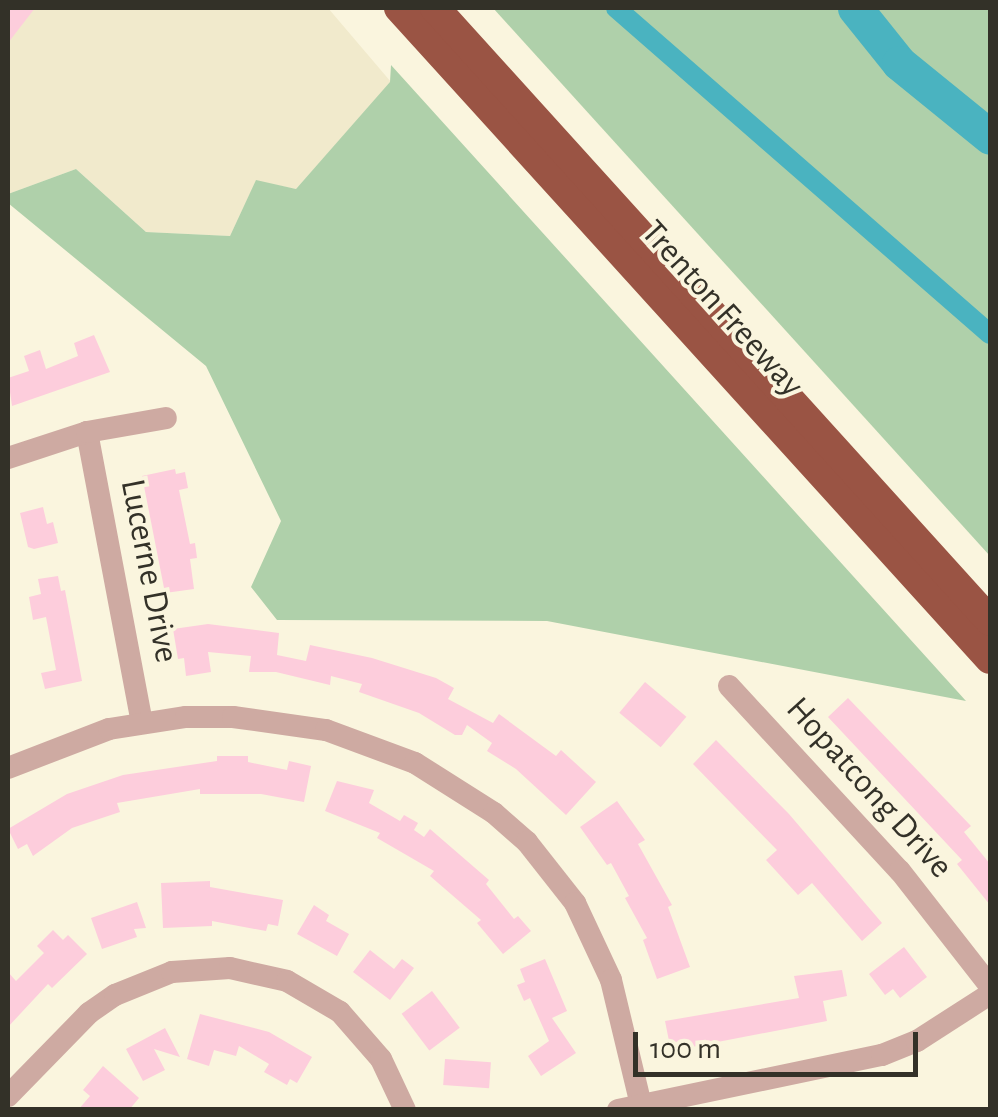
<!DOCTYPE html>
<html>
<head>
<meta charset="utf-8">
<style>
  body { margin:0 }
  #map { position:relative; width:998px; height:1117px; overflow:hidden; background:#faf5de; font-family:"Alegreya Sans",sans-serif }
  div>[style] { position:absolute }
  .built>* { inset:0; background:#f1eacc }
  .green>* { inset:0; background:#afd0aa }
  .canal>* { height:20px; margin:-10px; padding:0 10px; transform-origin:10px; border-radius:10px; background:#4ab3c0 }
  .river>* { height:35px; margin:-17.5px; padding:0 17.5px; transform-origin:17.5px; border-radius:17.5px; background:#4ab3c0 }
  .building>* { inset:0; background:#fdcddc; transform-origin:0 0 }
  .minor>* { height:22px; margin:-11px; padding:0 11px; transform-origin:11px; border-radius:11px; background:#ceaaa2 }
  .motorway>* { height:30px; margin:-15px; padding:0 15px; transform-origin:15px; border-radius:15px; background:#9a5444 }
  span { translate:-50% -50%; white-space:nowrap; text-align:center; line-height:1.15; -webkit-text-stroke:8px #faf5de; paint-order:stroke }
  .street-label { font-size:35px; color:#333128 }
  .frame { position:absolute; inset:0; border:10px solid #333128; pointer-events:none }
  .scale { position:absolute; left:633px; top:1032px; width:285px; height:45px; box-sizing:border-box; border:5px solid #333128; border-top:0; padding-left:12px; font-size:30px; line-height:35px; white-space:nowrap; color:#333128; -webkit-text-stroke:8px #faf5de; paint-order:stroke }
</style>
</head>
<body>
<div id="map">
  <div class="built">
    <div style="clip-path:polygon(8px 8px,328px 8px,391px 82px,296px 189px,256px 181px,230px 236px,146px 232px,76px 169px,8px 194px)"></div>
  </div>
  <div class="green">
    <div style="clip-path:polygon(493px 8px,990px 8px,990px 556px)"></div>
    <div style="clip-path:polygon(391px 65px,966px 701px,547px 621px,277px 620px,251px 587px,281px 521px,206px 366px,8px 203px,8px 194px,76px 169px,146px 232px,230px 236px,256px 180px,296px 189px,390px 82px)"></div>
  </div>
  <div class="canal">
    <div style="left:616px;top:8px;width:496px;rotate:41.1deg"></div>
  </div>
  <div class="river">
    <div style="left:855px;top:8px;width:70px;rotate:51.3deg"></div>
    <div style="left:899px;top:63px;width:117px;rotate:39.1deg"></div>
  </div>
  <div class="building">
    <div style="clip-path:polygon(8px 8px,35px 8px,8px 43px)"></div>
    <div style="clip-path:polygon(94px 335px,110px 372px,12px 406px,8px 378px,29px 371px,24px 356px,40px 350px,46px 369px,78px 356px,74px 343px)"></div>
    <div style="clip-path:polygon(175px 469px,176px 474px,185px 472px,188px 488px,179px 490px,190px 544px,195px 543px,197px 558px,190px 559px,194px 589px,165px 593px,142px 476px)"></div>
    <div style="clip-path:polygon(43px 507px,47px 524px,53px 522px,58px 543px,34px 549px,28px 547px,20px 513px)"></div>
    <div style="clip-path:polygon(58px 576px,61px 591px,65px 590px,82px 681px,45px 689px,41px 673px,56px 670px,46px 617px,33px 620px,29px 597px,41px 594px,38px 579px)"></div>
    <div style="clip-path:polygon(208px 624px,279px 633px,277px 655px,306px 661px,310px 645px,372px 658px,436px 678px,454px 688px,448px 699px,493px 723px,499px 714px,556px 756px,561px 750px,596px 782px,566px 815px,516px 769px,487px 751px,492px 743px,467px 725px,462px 735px,455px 735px,419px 713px,359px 692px,362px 684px,331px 676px,330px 685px,276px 672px,249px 672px,251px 656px,208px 652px,211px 672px,186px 676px,184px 658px,178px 659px,173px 629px)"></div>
    <div style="left:645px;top:682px;width:54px;height:40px;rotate:40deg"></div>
    <div style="clip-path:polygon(848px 698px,971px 826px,964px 832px,990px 864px,990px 905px,957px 864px,962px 860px,828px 717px)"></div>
    <div style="clip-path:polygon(716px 740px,789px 814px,882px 923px,862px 941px,812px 883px,798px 895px,766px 860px,777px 850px,693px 764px)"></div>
    <div style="clip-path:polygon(217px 756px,248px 756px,248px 762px,287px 770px,289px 761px,311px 766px,304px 802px,261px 794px,200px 794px,200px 789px,117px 803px,120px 812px,72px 828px,33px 856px,27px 844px,18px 849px,8px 829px,67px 794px,123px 775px,217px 761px)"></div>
    <div style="clip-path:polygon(337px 781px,374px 790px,369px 803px,400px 821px,404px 815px,418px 823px,414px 830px,424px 837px,430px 829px,489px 880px,486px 884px,514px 919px,518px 916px,531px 931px,503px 954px,477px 923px,481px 920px,430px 876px,434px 871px,377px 838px,380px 833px,325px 811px)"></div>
    <div style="clip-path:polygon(617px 801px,645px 840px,638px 844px,672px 905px,668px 907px,690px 967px,657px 979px,643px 940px,647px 938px,625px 898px,629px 896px,611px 863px,607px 865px,580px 827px)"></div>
    <div style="clip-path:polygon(210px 881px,210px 887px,283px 900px,278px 926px,268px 924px,266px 931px,212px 921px,212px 926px,163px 928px,161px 883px)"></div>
    <div style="clip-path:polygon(137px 902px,146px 928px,134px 929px,137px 937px,102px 949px,91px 918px)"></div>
    <div style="clip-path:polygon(314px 905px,329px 915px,326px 921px,349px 934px,337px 956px,297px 934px)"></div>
    <div style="clip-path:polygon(53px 930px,63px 940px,68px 935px,87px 954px,52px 988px,48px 984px,8px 1027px,8px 972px,16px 981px,44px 953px,37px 946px)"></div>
    <div style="clip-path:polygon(904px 947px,927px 977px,900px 998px,893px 989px,885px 995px,869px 974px)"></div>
    <div style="clip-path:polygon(370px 950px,394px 969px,402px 959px,414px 968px,390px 1000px,353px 972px)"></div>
    <div style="clip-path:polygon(545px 959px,567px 1011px,552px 1018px,576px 1053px,541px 1076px,528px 1056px,549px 1041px,530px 998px,524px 1001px,517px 985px,525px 982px,520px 969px)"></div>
    <div style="clip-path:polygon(842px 970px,847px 996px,823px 1001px,827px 1021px,671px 1051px,665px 1021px,799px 998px,794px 976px)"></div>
    <div style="left:432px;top:991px;width:46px;height:38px;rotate:53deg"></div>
    <div style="clip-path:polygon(200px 1014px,269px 1032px,312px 1057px,297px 1083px,290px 1079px,287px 1085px,264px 1072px,269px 1064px,239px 1046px,236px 1056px,214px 1050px,209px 1066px,187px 1059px)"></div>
    <div style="clip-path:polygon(165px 1028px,180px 1057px,154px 1049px,165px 1070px,143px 1081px,126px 1049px)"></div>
    <div style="left:445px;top:1059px;width:46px;height:26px;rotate:4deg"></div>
    <div style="clip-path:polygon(103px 1066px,139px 1098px,129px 1110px,78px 1110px,90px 1096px,83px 1090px)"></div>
  </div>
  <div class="minor">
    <div style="left:87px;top:432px;width:296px;rotate:79.3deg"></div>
    <div style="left:8px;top:458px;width:83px;rotate:-18.2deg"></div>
    <div style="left:87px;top:432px;width:80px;rotate:-10deg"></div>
    <div style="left:729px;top:686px;width:252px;rotate:47.3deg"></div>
    <div style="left:900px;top:871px;width:146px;rotate:52deg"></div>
    <div style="left:8px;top:768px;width:108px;rotate:-21.1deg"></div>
    <div style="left:109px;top:729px;width:78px;rotate:-8.9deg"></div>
    <div style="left:186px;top:717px;width:47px"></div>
    <div style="left:233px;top:717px;width:94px;rotate:8deg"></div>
    <div style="left:326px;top:730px;width:95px;rotate:20.3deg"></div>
    <div style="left:415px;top:763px;width:93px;rotate:32.3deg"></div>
    <div style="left:494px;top:813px;width:44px;rotate:41.3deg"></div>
    <div style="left:527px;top:842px;width:78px;rotate:51.8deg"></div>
    <div style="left:575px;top:903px;width:85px;rotate:64.9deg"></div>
    <div style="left:611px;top:980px;width:129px;rotate:76.5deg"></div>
    <div style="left:8px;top:1096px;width:116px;rotate:-45.7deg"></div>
    <div style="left:89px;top:1013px;width:32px;rotate:-35deg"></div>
    <div style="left:115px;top:995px;width:61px;rotate:-22deg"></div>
    <div style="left:172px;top:972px;width:58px;rotate:-3.9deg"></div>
    <div style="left:230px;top:968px;width:58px;rotate:12.8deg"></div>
    <div style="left:287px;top:981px;width:61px;rotate:30.3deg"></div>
    <div style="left:340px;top:1012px;width:62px;rotate:48.9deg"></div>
    <div style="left:381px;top:1059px;width:56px;rotate:64.8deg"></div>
    <div style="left:618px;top:1110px;width:270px;rotate:-11.8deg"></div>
    <div style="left:882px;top:1055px;width:38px;rotate:-22deg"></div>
    <div style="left:917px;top:1041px;width:87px;rotate:-32.8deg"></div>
  </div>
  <div class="motorway">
    <div style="left:399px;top:8px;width:879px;rotate:47.77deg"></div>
    <div style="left:435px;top:8px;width:827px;rotate:47.84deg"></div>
  </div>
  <div class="street-label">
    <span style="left:722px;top:309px;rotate:48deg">Trenton Freeway</span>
    <span style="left:149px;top:571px;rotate:79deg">Lucerne Drive</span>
    <span style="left:869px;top:788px;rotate:48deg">Hopatcong Drive</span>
  </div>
  <div class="frame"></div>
  <div class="scale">100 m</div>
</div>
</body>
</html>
